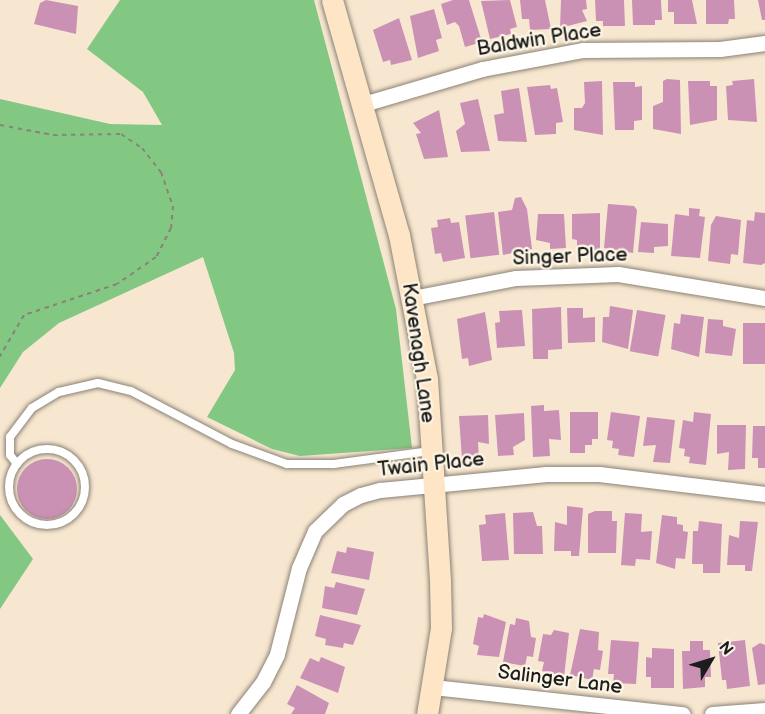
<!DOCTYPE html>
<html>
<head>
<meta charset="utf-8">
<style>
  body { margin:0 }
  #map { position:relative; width:765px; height:714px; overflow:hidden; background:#f8e7d0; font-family:"Balsamiq Sans",sans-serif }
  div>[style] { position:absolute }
  .green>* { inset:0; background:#82c883 }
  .building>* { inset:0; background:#ca91b4; transform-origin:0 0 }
  .round { border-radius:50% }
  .path>* { height:2px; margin-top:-1px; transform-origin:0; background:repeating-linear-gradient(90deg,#8a8276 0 4.5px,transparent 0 9px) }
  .roads { filter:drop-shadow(0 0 2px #8a8276) drop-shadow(0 0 2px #8a8276) }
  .service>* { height:8px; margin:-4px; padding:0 4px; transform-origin:4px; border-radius:4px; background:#fff }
  .service>.ring { margin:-4px; padding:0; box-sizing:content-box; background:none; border:8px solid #fff; border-radius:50% }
  .minor>* { height:15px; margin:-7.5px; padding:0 7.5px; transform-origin:7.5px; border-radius:7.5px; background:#fff }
  .secondary>* { height:21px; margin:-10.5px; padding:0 10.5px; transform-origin:10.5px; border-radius:10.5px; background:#fde5c5 }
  span { translate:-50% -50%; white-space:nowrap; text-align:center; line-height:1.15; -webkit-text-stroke:4.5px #fcf5e5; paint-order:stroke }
  .street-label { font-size:20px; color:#1c1c1c }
  .north { position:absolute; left:681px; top:630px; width:60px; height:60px; -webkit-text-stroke:4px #fcf5e5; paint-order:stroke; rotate:52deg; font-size:16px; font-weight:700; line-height:24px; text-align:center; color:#1c1c1c }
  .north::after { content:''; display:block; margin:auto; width:21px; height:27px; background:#1c1c1c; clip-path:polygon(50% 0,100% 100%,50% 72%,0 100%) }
</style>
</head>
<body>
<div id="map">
  <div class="green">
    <div style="clip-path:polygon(120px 0,314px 0,396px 309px,412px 448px,300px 456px,272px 449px,207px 417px,235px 370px,234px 353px,203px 257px,59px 323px,23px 352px,0 388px,0 99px,110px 124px,162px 125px,143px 92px,87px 49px)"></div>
    <div style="clip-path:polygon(0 515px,33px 559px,0 609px)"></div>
  </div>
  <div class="building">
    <div style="clip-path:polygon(46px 0,78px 6px,76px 34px,34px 24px,40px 3px)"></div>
    <div style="clip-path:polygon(453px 0,469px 0,482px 42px,465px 47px,459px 26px,455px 22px,447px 25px,441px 4px)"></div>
    <div style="clip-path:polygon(510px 0,517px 27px,510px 29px,511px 34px,490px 39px,481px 1px)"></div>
    <div style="clip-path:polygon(520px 0,545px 0,551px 29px,530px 30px,529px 19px,522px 19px)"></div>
    <div style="clip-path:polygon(561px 0,586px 0,587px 9px,582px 10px,587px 21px,560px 28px)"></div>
    <div style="clip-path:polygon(595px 0,624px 0,625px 26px,603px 26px,603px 21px,596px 21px)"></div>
    <div style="clip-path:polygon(632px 0,661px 0,662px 20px,655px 20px,655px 25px,633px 25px)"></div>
    <div style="clip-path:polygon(668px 0,692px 0,697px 24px,674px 24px,674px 12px,668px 12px)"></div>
    <div style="clip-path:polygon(706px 0,734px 0,735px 19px,729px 19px,728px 24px,706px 24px)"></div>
    <div style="clip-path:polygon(758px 0,765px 0,765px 20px,762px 20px)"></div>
    <div style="clip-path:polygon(434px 9px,442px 38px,436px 40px,439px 51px,418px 58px,410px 16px)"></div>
    <div style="clip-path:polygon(399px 18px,412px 60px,391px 65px,390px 60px,383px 62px,373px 30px)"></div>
    <div style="clip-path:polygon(667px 79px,680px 80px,681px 134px,653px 129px,653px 106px,663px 102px,663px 81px)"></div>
    <div style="clip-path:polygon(754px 79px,757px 122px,728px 120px,726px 86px,733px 85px,732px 81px)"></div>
    <div style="clip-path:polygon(602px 81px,603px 135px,574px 130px,574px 108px,582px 108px,585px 103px,584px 82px)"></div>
    <div style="clip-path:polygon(688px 81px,710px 81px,710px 86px,717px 86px,717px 120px,690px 125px)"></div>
    <div style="clip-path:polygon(613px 82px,635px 82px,635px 87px,642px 86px,642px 120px,634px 121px,634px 130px,615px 130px)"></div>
    <div style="clip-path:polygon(550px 85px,551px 89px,557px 88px,563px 122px,556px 123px,556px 134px,535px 135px,527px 87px)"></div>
    <div style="clip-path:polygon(519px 88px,527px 142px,498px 141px,494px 115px,504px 113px,501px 91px)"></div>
    <div style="clip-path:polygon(478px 99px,490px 151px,461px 152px,456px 131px,465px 124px,460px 103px)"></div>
    <div style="clip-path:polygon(439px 110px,448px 157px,424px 159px,416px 134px,421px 133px,413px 123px)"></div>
    <div style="clip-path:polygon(521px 197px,527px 209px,532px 249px,503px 255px,498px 212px,512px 210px,515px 198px)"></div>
    <div style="clip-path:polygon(608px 204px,634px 206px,637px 210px,633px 253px,604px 248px)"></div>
    <div style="clip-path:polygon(689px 208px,700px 209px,699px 216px,705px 217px,700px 258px,671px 256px,675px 214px,689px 216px)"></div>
    <div style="left:494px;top:212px;width:43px;height:29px;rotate:83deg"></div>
    <div style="clip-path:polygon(755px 212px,765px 213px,765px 263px,761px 265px,743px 263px,747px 220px,754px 221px)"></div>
    <div style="clip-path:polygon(600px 213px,600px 250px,577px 250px,577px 240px,572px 239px,572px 214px)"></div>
    <div style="clip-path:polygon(538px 214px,564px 214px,566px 248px,550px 249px,550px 243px,536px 240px)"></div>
    <div style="clip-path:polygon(716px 216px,741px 220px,738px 255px,731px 254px,730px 264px,708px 261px,711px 225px)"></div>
    <div style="clip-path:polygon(450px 218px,451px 223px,459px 222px,465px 258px,443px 262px,441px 253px,435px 254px,431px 228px,438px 227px,437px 220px)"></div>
    <div style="clip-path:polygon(641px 222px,668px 224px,668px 246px,654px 247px,654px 253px,638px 252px)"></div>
    <div style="clip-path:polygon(610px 306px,633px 310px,628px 349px,602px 342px,603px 317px,609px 317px)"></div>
    <div style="clip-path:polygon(561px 307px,562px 349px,548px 350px,548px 359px,533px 359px,532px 309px)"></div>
    <div style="clip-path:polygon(567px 308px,583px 308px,583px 318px,595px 317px,595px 342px,568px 343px)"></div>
    <div style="clip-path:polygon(522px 310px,525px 346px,497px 348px,495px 323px,500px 322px,499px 311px)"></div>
    <div style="left:637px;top:310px;width:29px;height:42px;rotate:10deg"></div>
    <div style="clip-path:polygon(485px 312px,492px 360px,469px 366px,468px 358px,462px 359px,457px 319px)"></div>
    <div style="clip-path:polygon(681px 314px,704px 317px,699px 357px,671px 349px,674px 323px,680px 324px)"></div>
    <div style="clip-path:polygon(708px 319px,723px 320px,723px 326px,736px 329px,732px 356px,705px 353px)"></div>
    <div style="left:743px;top:323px;width:22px;height:41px"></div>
    <div style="clip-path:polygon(544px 405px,544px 411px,559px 410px,561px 440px,549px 439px,550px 456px,533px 457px,531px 406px)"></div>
    <div style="clip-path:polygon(570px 412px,598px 412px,598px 439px,592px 439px,592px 445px,585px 445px,585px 453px,570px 453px)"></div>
    <div style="clip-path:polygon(611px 412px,640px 416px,634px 457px,618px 455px,619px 449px,612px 448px,613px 441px,607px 440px)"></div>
    <div style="clip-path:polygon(694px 412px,711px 414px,706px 465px,689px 463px,690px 457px,684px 456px,685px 449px,679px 448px,683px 420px,693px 422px)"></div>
    <div style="clip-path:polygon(524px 413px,525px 440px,513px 447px,514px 455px,498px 456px,495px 415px)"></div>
    <div style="clip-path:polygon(488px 415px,489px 444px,478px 442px,479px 460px,462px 460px,459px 416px)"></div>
    <div style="clip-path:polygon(647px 417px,675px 420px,670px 463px,653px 462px,656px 445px,643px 446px)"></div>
    <div style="clip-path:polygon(717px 425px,746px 425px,745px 469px,728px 470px,729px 452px,717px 454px)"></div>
    <div style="clip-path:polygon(753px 426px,765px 426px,765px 468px,758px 468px,758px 458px,752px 458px)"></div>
    <div class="round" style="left:17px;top:459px;width:60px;height:60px"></div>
    <div style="clip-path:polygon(567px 506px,583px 508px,579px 556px,571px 556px,571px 551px,554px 551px,555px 522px,567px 525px)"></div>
    <div style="clip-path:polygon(595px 511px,612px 511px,612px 521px,617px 521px,616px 553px,588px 553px,588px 514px)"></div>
    <div style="clip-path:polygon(533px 512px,537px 526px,542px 526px,543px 554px,514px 554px,513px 513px)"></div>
    <div style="clip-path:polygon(505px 513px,509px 560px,482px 561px,479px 525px,486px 524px,485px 515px)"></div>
    <div style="clip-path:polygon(625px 513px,642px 514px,641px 532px,652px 531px,650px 560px,636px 559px,635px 566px,621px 565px)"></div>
    <div style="clip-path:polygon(662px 515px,677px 517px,677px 524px,683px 525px,683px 531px,688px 532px,685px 559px,676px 558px,675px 569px,656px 563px)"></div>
    <div style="clip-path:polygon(699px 521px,722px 524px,720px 573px,703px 573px,703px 564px,692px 564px,693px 531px,698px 531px)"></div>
    <div style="clip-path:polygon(740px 521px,758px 522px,752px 571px,745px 571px,745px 565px,727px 565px,729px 535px,739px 538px)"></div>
    <div style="clip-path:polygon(347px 547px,374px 552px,369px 580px,331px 573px,337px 551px,346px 553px)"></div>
    <div style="clip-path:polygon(336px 582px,365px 589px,357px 615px,322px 608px,325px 586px,334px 588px)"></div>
    <div style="clip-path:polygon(484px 614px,506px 622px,499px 657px,477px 655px,479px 646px,473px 644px,478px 617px,483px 618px)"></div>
    <div style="clip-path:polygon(320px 615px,361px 625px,353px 645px,344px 643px,343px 648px,325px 645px,326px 639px,315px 636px)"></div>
    <div style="clip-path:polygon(516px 618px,529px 621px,531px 637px,536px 638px,533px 657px,527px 656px,525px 666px,503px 662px,510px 624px,515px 625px)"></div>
    <div style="clip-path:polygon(580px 629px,599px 632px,598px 650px,603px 651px,600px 670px,594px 669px,592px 680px,570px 675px)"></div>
    <div style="clip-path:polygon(554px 630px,569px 633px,564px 677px,542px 671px,544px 662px,538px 661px,543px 634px,551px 635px)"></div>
    <div style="clip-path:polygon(611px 640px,639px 642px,636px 684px,613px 683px,614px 674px,608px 674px)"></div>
    <div style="clip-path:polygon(745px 640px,750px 686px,727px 689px,726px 680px,722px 680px,718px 643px)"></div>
    <div style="clip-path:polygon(690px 641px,703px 641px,703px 650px,710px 650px,711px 677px,705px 677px,705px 687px,683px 689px,682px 651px,690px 651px)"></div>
    <div style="clip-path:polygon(760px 643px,765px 645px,765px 684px,758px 685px,752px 648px)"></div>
    <div style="clip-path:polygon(652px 648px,674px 649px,674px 688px,651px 688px,651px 677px,646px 677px,646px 657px,652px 658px)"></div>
    <div style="clip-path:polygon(321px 657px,345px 667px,338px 693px,300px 678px,310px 658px,319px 662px)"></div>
    <div style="clip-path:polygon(297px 685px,329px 703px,325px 714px,291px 714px,295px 708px,287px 704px)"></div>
  </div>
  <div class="path">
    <div style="left:0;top:125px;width:54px;rotate:10.7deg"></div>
    <div style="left:53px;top:135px;width:68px;rotate:-0.8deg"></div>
    <div style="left:121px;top:134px;width:25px;rotate:34deg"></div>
    <div style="left:142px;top:148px;width:31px;rotate:52deg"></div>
    <div style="left:161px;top:172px;width:36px;rotate:71deg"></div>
    <div style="left:173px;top:206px;width:22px;rotate:95deg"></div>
    <div style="left:171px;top:228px;width:33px;rotate:117deg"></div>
    <div style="left:156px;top:257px;width:47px;rotate:145.3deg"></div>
    <div style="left:117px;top:284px;width:98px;rotate:161.6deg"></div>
    <div style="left:24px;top:315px;width:48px;rotate:120.3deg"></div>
  </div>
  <div class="roads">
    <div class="service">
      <div class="ring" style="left:9px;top:449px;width:68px;height:68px"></div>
      <div style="left:17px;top:464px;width:11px;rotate:-128deg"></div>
      <div style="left:10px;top:455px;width:18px;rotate:-90deg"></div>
      <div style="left:10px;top:437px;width:36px;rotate:-53deg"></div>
      <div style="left:32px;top:408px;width:31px;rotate:-31deg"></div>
      <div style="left:59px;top:392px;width:40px;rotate:-13deg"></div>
      <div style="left:98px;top:383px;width:34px;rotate:14deg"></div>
      <div style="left:131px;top:391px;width:114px;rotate:27.7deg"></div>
      <div style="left:232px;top:444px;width:59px;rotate:20deg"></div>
      <div style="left:287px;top:464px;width:47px"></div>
      <div style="left:334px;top:464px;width:97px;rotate:-7.7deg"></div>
    </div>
    <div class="minor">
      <div style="left:360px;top:105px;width:127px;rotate:-16.4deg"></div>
      <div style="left:482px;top:69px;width:103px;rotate:-10.7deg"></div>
      <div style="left:583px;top:50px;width:137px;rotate:-0.4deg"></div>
      <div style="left:720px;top:49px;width:45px;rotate:-7.6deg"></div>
      <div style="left:412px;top:298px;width:106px;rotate:-10.9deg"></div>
      <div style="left:516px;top:278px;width:102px;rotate:-2.2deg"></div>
      <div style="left:618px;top:274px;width:149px;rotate:9.3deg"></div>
      <div style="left:433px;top:687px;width:251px;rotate:6.2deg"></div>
      <div style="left:238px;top:714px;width:41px;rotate:-52deg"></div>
      <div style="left:263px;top:682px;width:31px;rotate:-63deg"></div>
      <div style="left:277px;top:654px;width:89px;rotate:-75.7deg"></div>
      <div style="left:299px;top:568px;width:40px;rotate:-66.6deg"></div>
      <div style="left:315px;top:531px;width:39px;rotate:-44deg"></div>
      <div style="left:343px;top:504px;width:20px;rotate:-27deg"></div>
      <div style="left:361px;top:495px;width:20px;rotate:-15deg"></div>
      <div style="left:380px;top:490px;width:167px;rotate:-5.5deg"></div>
      <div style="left:546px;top:474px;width:53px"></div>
      <div style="left:599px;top:474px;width:167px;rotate:6.9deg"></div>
      <div style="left:712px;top:714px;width:53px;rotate:-4.3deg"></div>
    </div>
    <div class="secondary">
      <div style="left:332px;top:0;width:244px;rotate:74.1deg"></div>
      <div style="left:399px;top:235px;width:147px;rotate:79deg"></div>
      <div style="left:427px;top:379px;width:202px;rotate:86.3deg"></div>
      <div style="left:440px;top:581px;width:47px;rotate:88.8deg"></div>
      <div style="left:441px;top:628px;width:87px;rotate:99.2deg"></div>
    </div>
  </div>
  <div class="street-label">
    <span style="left:539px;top:40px;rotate:-9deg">Baldwin Place</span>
    <span style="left:570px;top:257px;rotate:-2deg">Singer Place</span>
    <span style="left:418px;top:353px;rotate:82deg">Kavenagh Lane</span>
    <span style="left:431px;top:465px;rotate:-6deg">Twain Place</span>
    <span style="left:560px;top:680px;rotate:7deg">Salinger Lane</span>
  </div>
  <div class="north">N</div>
</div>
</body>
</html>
